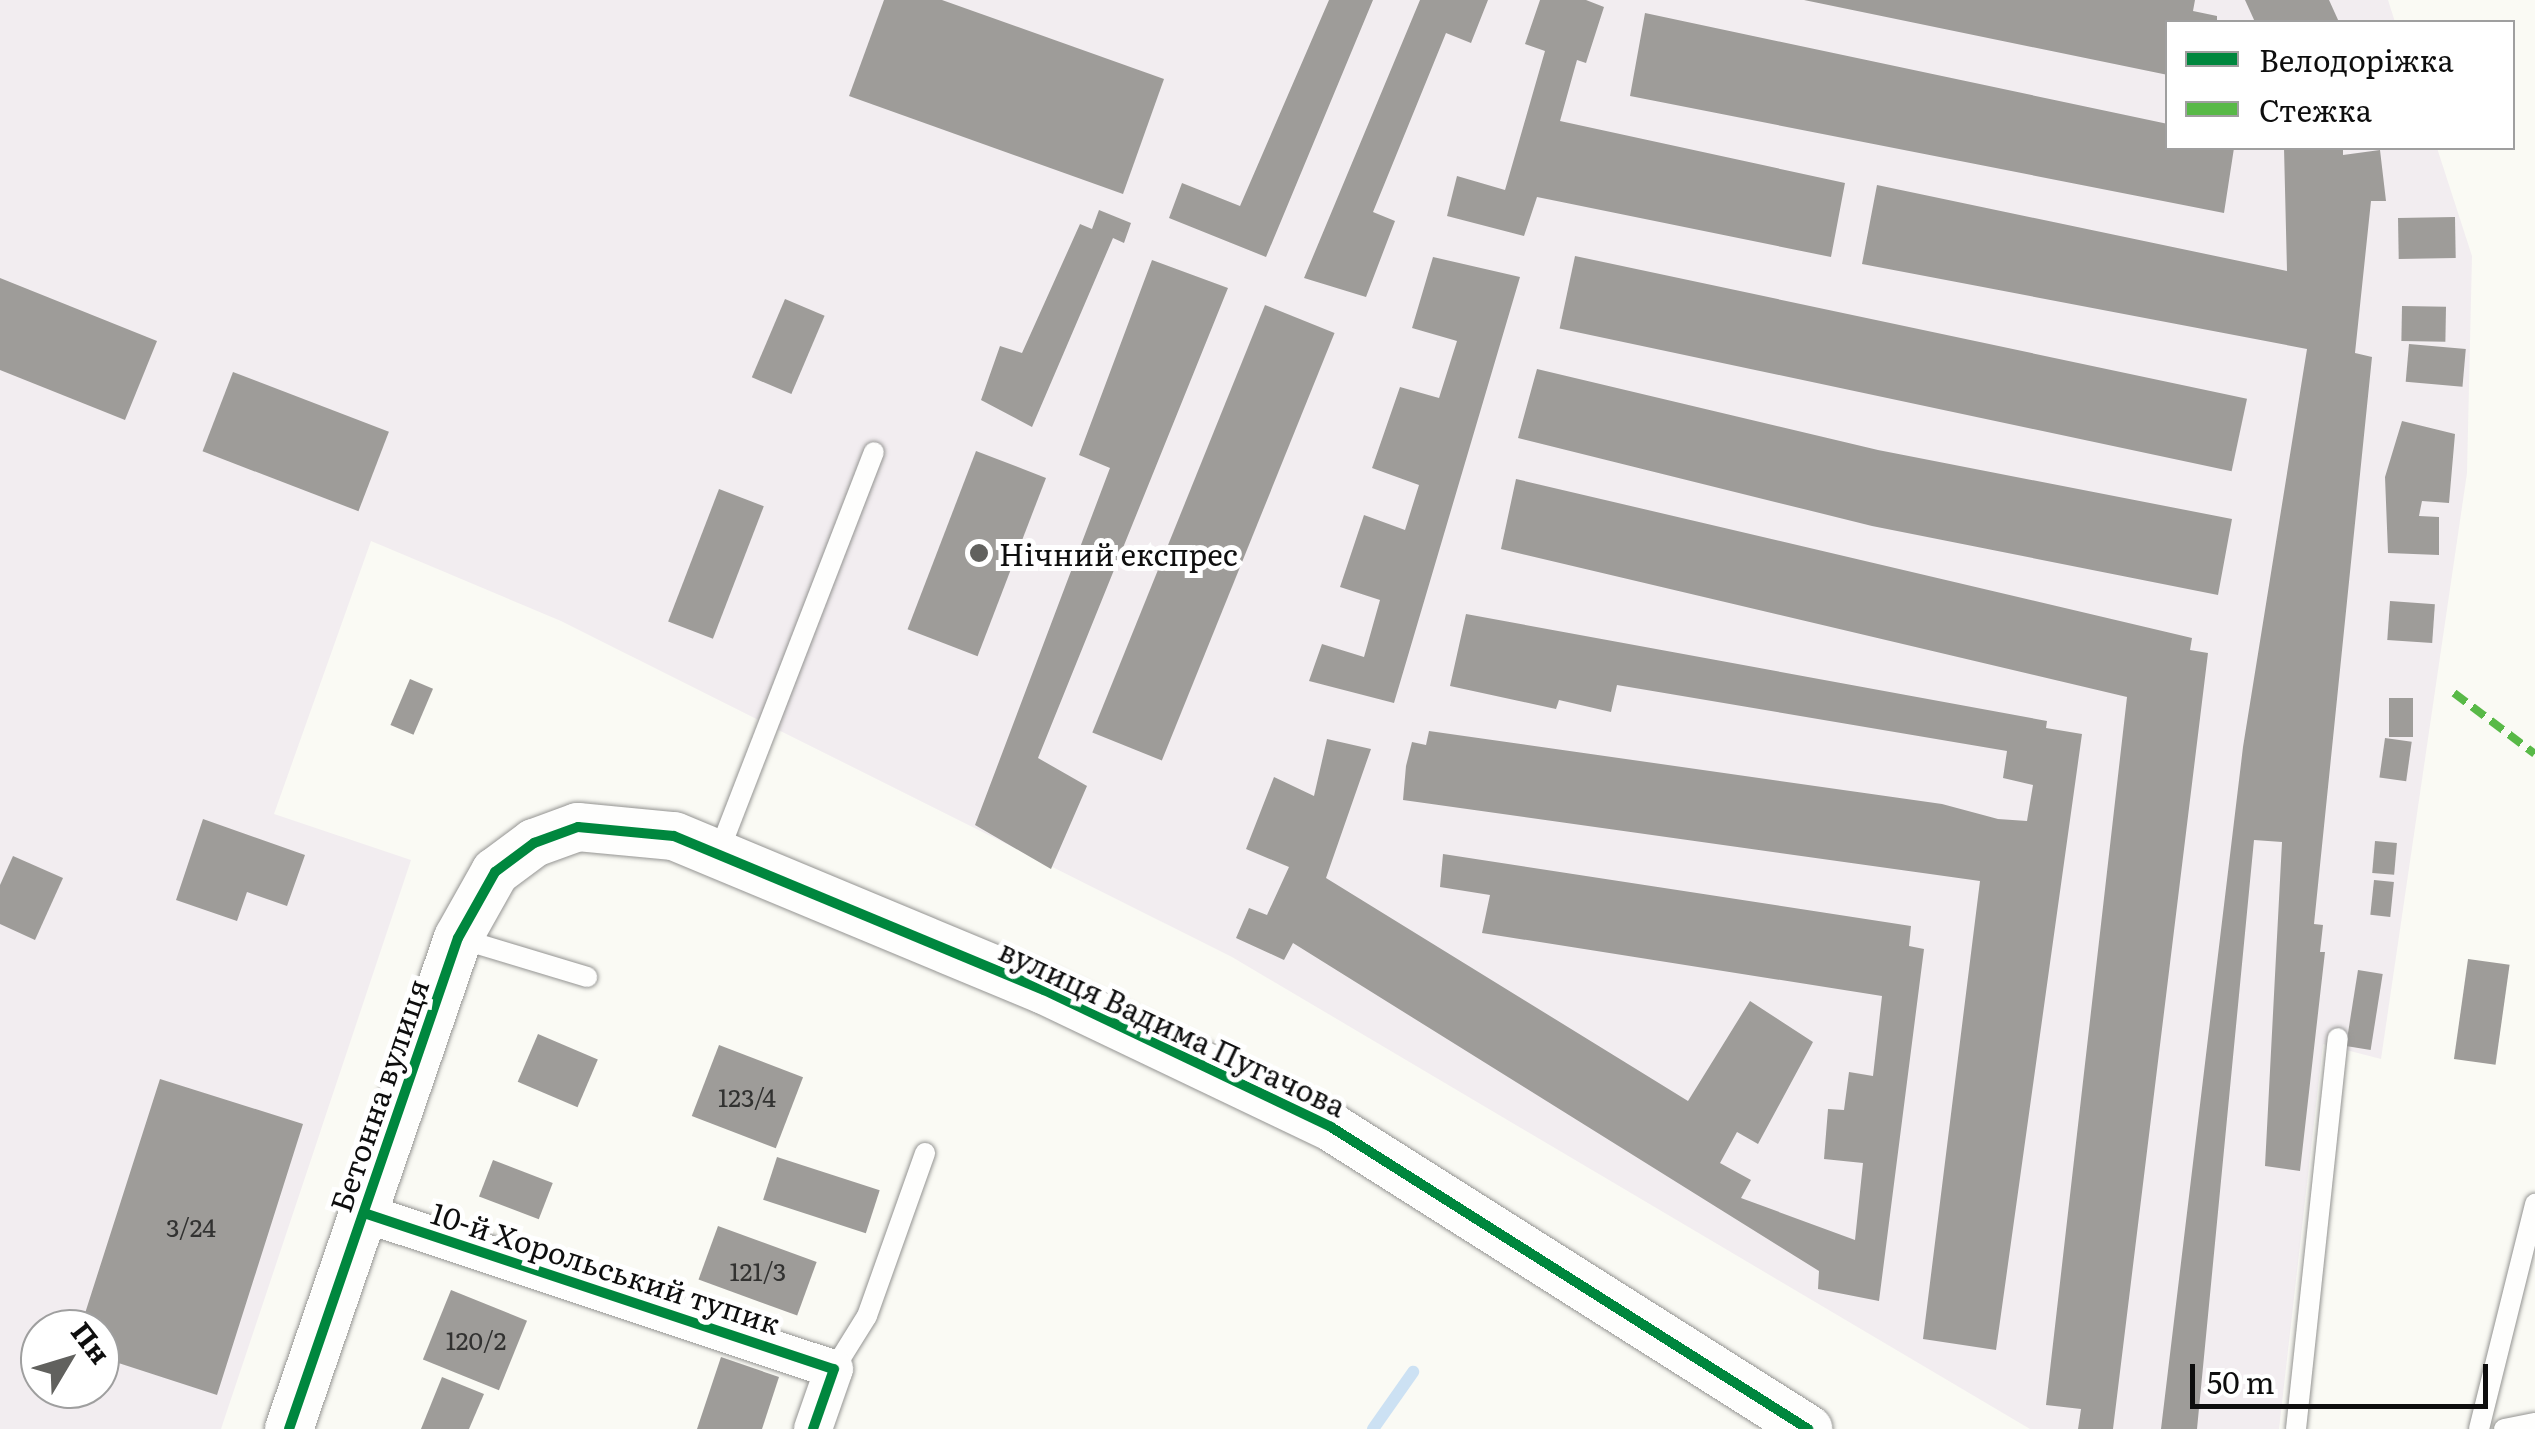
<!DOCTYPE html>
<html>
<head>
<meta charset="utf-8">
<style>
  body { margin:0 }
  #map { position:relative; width:2535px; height:1429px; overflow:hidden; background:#fafaf4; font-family:Literata,serif }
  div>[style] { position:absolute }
  .industrial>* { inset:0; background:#f2edf0 }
  .stream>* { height:12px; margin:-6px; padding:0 6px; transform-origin:6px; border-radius:6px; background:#cce1f3 }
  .building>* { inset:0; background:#9e9c99; transform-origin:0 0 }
  .roads { filter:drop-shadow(0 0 2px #949492) drop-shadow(0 0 2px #949492) }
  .service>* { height:20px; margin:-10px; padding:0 10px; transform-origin:10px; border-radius:10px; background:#fefefd }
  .minor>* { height:38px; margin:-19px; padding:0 19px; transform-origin:19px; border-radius:19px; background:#fefefd }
  .tertiary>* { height:48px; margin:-24px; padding:0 24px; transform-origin:24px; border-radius:24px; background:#fefefd }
  .quiet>* { height:8px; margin-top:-4px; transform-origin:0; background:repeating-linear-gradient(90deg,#58b947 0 15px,transparent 0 23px) }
  .cycleway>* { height:10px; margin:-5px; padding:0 5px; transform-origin:5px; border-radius:5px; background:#00873e }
  .dots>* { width:28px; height:28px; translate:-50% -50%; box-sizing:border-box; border:5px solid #fff; border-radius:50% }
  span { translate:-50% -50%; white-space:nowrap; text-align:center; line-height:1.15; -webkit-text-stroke:10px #fff; paint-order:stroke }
  .number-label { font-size:25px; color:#323231 }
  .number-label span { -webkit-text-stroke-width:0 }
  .poi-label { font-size:30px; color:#0e0e0e }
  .left { translate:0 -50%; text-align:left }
  .street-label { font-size:30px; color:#0e0e0e }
  .legend { position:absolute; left:2165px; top:20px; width:350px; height:130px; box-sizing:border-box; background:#fff; border:2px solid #9f9f9f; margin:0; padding:12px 18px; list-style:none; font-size:30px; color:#0e0e0e }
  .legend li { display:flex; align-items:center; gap:20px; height:50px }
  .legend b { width:50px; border:2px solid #9f9f9f }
  .north { position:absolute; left:20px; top:1309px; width:100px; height:100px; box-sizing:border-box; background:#fff; border:2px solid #9f9f9f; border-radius:50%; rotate:52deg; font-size:28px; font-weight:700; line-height:40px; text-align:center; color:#0e0e0e }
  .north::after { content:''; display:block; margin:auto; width:35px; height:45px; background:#61615e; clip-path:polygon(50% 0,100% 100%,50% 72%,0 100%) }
  .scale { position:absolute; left:2190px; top:1364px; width:298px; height:45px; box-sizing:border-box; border:5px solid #0e0e0e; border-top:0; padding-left:12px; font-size:30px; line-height:35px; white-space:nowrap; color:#0e0e0e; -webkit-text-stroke:8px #fff; paint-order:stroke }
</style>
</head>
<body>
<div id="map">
  <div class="industrial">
    <div style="clip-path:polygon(evenodd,0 0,2388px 0,2395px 22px,2168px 22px,2168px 148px,2437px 148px,2472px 256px,2467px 473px,2381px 1059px,2323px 1044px,2279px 1429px,2030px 1429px,1232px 957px,561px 621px,371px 541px,274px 814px,411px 860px,221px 1429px,0 1429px,0 0,40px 1329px,100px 1329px,100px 1389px,40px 1389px,40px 1329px)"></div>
  </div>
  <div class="stream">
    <div style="left:1373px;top:1429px;width:70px;rotate:-54.9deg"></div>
  </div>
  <div class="building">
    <div style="clip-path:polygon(884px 0,942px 0,1164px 79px,1123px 194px,849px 96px)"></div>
    <div style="clip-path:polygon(1329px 0,1373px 0,1266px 257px,1169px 218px,1182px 183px,1240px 206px)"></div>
    <div style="clip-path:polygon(1420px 0,1488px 0,1471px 43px,1446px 33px,1373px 212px,1395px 221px,1366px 297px,1304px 278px)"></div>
    <div style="clip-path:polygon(1540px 0,1586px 0,1604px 7px,1586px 63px,1577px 60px,1560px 121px,1845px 183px,1831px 257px,1537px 197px,1524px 236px,1447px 216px,1457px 176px,1505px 190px,1545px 51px,1525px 44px)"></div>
    <div style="clip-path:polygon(1804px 0,2195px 0,2193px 11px,2217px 16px,2217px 22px,2168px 22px,2168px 75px)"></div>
    <div style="clip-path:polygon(2245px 0,2329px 0,2339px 22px,2255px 22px)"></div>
    <div style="clip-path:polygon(1645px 13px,2168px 124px,2168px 148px,2234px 148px,2224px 213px,1630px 96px)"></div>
    <div style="clip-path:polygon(2284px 148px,2343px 148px,2343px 155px,2380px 150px,2386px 201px,2371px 201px,2355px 353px,2372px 357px,2314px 924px,2323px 925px,2320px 952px,2325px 952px,2300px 1171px,2265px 1166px,2282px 842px,2254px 840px,2197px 1429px,2161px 1429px,2243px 747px,2307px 349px,1862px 264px,1877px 185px,2287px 271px)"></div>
    <div style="clip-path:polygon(1099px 210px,1131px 223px,1124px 243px,1113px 238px,1032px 427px,981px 400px,1000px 346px,1022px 353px,1080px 224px,1092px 229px)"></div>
    <div style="left:2455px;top:217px;width:41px;height:57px;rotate:89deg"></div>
    <div style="left:1575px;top:256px;width:687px;height:74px;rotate:12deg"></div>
    <div style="clip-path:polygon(1433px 257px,1520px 277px,1394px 703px,1309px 681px,1322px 644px,1364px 657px,1380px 600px,1340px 587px,1364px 515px,1405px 530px,1419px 485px,1372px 468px,1400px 387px,1439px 398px,1457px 341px,1412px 328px)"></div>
    <div style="clip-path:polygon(1152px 260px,1228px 288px,1038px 758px,1087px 786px,1051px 869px,975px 825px,1110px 468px,1079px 455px)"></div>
    <div style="clip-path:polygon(0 278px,157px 341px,125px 420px,0 370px)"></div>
    <div style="left:785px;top:299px;width:43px;height:85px;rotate:23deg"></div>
    <div style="left:1265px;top:305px;width:75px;height:461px;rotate:22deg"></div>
    <div style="left:2402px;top:306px;width:44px;height:35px;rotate:1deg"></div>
    <div style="left:2409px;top:344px;width:57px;height:38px;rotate:5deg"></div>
    <div style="clip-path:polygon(1537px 369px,1878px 450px,2232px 519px,2218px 595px,1872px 526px,1518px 438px)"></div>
    <div style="left:233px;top:372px;width:167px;height:85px;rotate:21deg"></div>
    <div style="clip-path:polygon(2402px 421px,2455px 434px,2449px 503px,2422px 501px,2419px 516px,2439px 517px,2439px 555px,2388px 553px,2385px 477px)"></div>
    <div style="left:976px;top:451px;width:75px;height:191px;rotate:21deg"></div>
    <div style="clip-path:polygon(1516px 479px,2192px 638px,2190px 650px,2208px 653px,2113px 1429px,2078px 1429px,2081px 1409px,2046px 1405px,2127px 697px,1501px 549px)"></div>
    <div style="left:719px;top:489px;width:48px;height:142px;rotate:21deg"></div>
    <div style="left:2390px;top:601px;width:45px;height:39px;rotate:4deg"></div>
    <div style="clip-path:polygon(1466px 614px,2047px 721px,2046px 728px,2082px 734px,1996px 1350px,1923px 1339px,1980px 881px,1403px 800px,1406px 766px,1412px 742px,1426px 745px,1429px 731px,1942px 804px,1998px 819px,2027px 821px,2033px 785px,2003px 778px,2007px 751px,1617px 685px,1611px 712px,1559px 700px,1556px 709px,1450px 686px)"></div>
    <div style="left:410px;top:679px;width:25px;height:50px;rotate:23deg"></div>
    <div style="left:2389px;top:698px;width:24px;height:39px"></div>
    <div style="left:2385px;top:738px;width:27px;height:40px;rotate:8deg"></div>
    <div style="clip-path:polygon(1327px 739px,1371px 749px,1326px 878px,1688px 1101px,1750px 1001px,1813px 1042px,1758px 1144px,1737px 1132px,1720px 1163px,1751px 1180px,1741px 1198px,1855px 1240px,1863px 1163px,1824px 1159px,1828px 1109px,1844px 1110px,1849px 1072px,1873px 1076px,1882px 996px,1482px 933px,1490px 895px,1440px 887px,1443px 854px,1911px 926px,1909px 946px,1924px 949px,1879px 1301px,1818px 1289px,1819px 1271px,1293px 943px,1284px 960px,1236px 938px,1249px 908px,1267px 915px,1289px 867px,1246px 849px,1274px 777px,1314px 796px)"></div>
    <div style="clip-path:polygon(203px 819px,305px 855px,287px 906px,247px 892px,237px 921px,176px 900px)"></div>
    <div style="left:2375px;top:841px;width:22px;height:32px;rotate:5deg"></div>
    <div style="clip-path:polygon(13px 856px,63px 878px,35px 940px,0 924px,0 885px)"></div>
    <div style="left:2374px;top:880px;width:20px;height:35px;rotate:6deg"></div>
    <div style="left:2468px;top:959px;width:42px;height:101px;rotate:8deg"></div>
    <div style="left:2358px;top:970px;width:25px;height:77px;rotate:9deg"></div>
    <div style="left:538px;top:1034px;width:65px;height:52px;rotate:23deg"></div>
    <div style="left:719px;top:1045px;width:90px;height:76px;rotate:21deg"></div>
    <div style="clip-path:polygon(160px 1079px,303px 1124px,217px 1395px,100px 1357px,100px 1329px,80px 1329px)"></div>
    <div style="left:777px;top:1157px;width:108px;height:45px;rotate:18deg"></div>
    <div style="left:493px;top:1160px;width:64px;height:39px;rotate:21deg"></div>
    <div style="left:718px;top:1226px;width:105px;height:57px;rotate:20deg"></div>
    <div style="left:451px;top:1290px;width:82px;height:75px;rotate:22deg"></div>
    <div style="clip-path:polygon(721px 1357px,779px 1377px,762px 1429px,697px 1429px)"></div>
    <div style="clip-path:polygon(442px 1377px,484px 1394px,469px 1429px,421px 1429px)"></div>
  </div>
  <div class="roads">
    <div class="service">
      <div style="left:718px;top:854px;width:431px;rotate:-68.8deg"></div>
      <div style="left:458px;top:938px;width:135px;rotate:16.8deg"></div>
      <div style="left:834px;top:1369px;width:62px;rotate:-58.1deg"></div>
      <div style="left:867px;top:1316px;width:173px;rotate:-70.4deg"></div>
      <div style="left:2296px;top:1429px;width:393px;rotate:-83.9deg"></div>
      <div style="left:2479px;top:1429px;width:232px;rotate:-76deg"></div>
      <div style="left:2504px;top:1429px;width:32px;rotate:-11deg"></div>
    </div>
    <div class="minor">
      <div style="left:364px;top:1213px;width:495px;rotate:18.4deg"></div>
      <div style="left:834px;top:1369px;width:64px;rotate:109.3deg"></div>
    </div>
    <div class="tertiary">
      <div style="left:289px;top:1429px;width:519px;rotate:-71.01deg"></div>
      <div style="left:458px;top:938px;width:76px;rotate:-60.7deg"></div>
      <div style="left:495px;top:872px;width:49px;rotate:-36.6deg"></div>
      <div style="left:534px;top:843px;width:47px;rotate:-20deg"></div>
      <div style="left:578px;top:827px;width:96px;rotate:5.4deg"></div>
      <div style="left:674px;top:836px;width:401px;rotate:22.6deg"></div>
      <div style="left:1044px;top:990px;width:318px;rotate:25.5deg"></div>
      <div style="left:1331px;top:1127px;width:565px;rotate:32.34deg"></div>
    </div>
  </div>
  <div class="quiet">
    <div style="left:2454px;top:693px;width:101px;rotate:37deg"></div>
  </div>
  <div class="cycleway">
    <div style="left:364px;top:1213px;width:495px;rotate:18.4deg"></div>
    <div style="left:834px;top:1369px;width:64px;rotate:109.3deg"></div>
    <div style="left:289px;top:1429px;width:519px;rotate:-71.01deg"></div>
    <div style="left:458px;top:938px;width:76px;rotate:-60.7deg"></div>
    <div style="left:495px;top:872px;width:49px;rotate:-36.6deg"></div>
    <div style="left:534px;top:843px;width:47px;rotate:-20deg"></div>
    <div style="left:578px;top:827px;width:96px;rotate:5.4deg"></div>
    <div style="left:674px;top:836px;width:401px;rotate:22.6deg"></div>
    <div style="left:1044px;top:990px;width:318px;rotate:25.5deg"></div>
    <div style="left:1331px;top:1127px;width:565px;rotate:32.34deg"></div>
  </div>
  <div class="dots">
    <div style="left:979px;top:553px;background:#61615e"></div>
  </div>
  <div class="number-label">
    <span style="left:747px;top:1097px">123/4</span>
    <span style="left:191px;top:1227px">3/24</span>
    <span style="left:758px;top:1271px">121/3</span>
    <span style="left:476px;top:1340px">120/2</span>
  </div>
  <div class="poi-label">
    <span class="left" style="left:999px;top:553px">Нічний експрес</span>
  </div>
  <div class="street-label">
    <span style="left:1173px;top:1027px;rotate:25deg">вулиця Вадима Пугачова</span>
    <span style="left:378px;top:1095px;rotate:-71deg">Бетонна вулиця</span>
    <span style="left:606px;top:1267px;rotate:18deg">10-й Хорольський тупик</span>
  </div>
  <ul class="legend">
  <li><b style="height:12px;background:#00873e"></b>Велодоріжка</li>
  <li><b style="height:12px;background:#58b947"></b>Стежка</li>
  </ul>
  <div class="north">Пн</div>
  <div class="scale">50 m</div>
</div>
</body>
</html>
